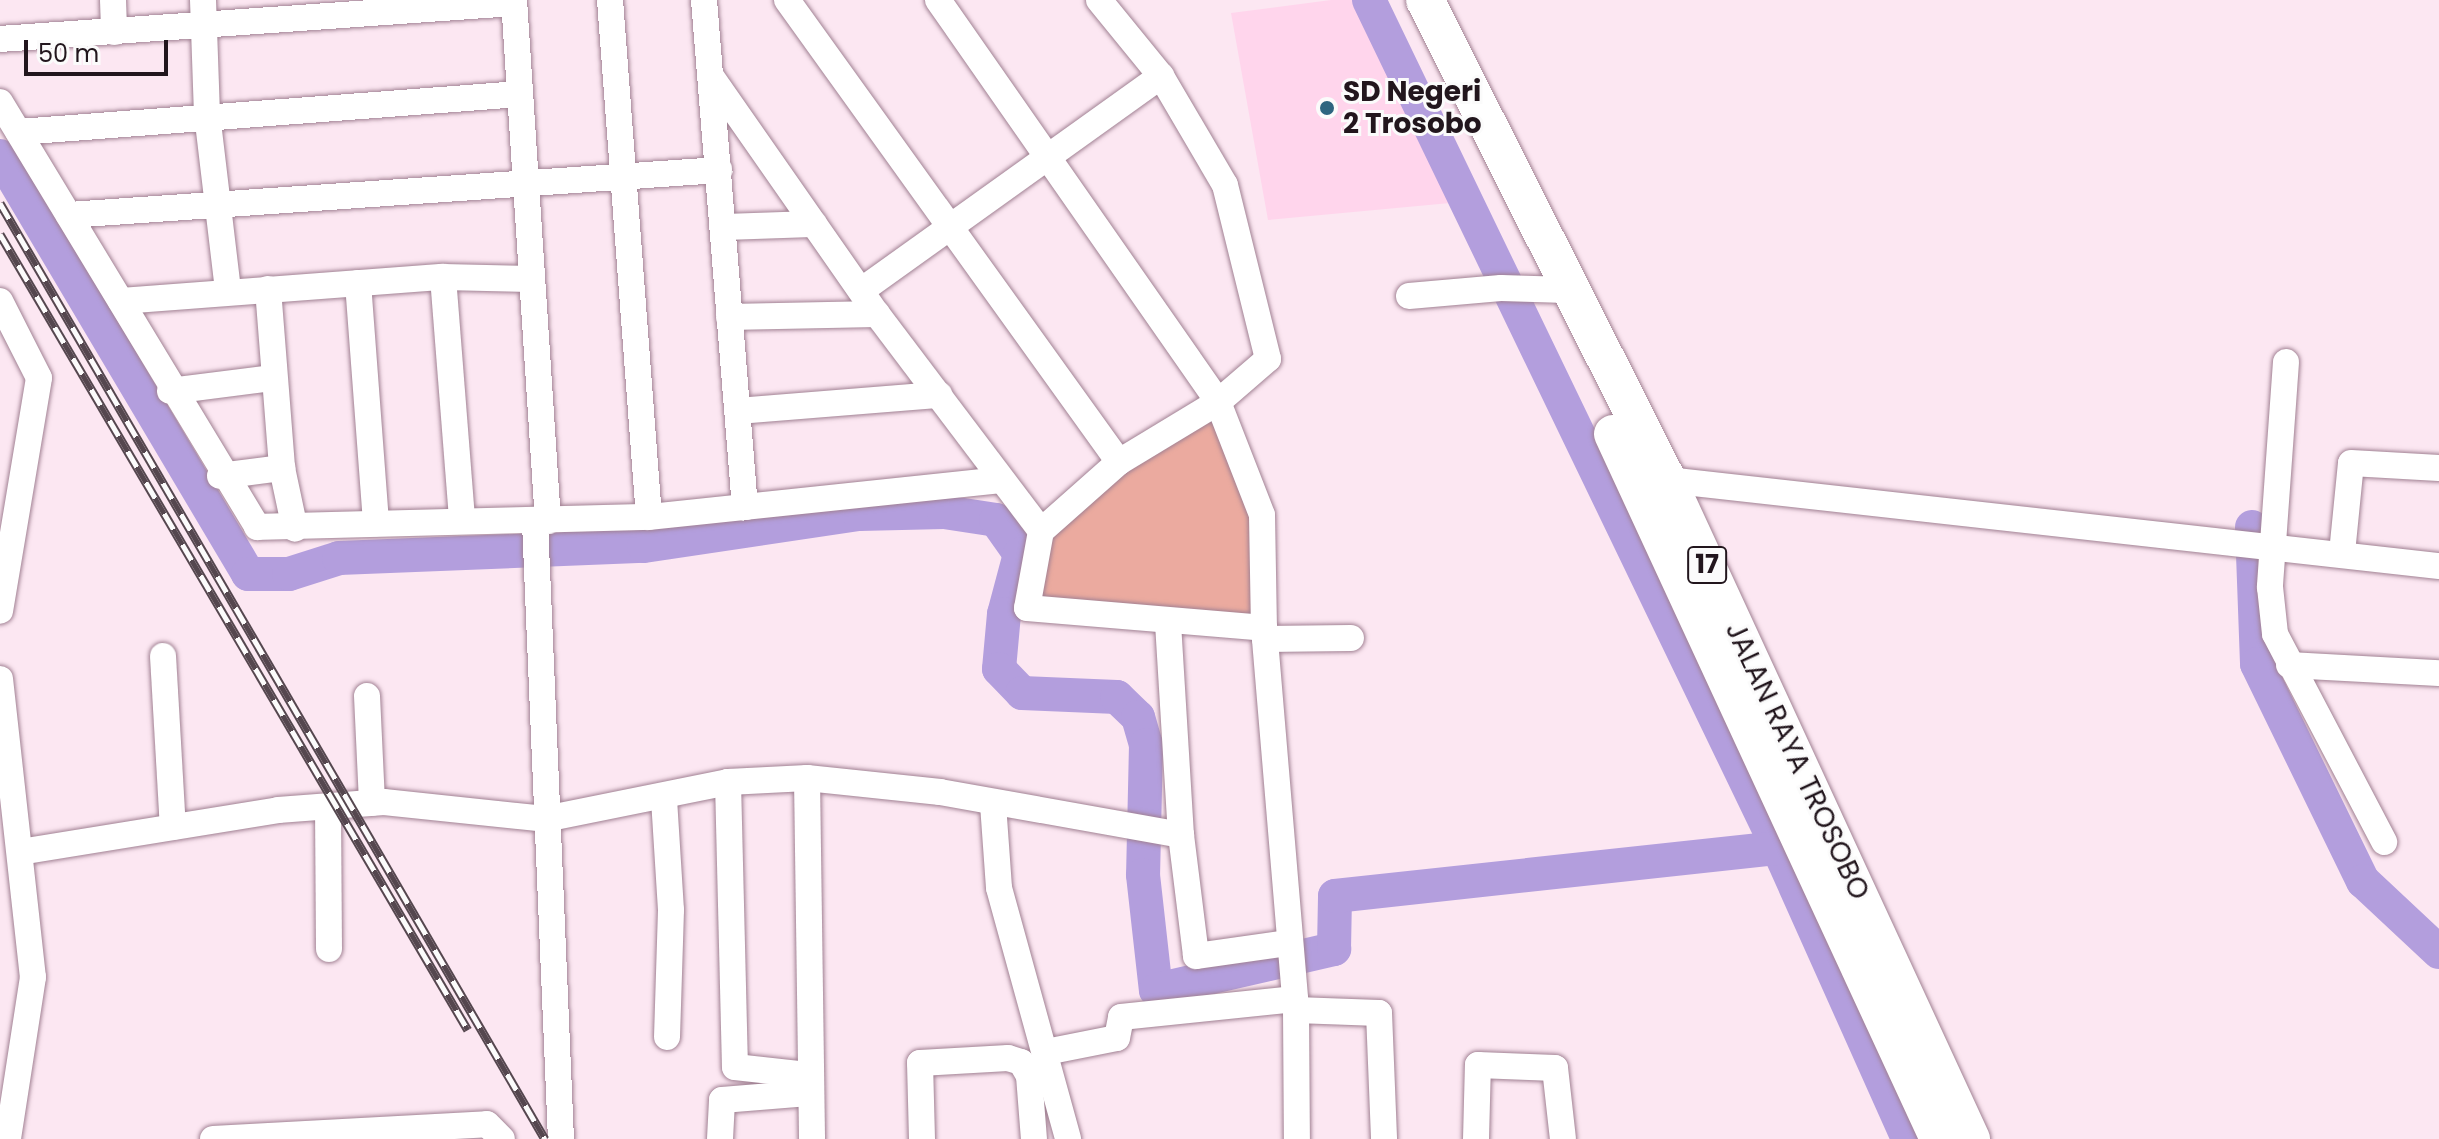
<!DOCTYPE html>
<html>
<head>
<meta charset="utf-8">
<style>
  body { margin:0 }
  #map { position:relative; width:2439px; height:1139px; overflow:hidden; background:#fce7f2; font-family:Poppins,sans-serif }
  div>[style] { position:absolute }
  .built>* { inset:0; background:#ffd5ec }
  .green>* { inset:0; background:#ebaa9f }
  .river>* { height:34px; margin:-17px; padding:0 17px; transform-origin:17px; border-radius:17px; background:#b39edd }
  .roads { filter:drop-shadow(0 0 2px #a18193) drop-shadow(0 0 2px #a18193) }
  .minor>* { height:26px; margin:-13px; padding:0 13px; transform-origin:13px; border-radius:13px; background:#fff }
  .highway>* { height:38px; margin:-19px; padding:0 19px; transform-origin:19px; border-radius:19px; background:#fff }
  .rail>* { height:9px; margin-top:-4.5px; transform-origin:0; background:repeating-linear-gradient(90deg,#fbfbfb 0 18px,#55474f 0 36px); box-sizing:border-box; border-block:2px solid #55474f }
  .dots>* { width:22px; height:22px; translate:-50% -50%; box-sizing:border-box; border:4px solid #fbfbfb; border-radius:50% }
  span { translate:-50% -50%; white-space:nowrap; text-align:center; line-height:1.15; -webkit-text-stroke:6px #fbfbfb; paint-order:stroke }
  .shield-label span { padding:2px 6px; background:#fbfbfb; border:2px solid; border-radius:6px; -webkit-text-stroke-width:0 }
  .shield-label { font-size:26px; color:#22161d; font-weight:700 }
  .poi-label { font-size:28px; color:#22161d; font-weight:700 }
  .left { translate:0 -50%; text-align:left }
  .street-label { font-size:28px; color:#22161d }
  .scale { position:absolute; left:24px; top:40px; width:144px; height:36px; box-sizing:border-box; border:4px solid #22161d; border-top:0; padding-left:10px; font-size:24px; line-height:28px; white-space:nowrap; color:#22161d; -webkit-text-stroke:6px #fbfbfb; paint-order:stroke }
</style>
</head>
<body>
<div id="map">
  <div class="built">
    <div style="clip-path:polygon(1331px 0,1355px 0,1450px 203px,1268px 220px,1231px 13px)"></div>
  </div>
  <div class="green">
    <div style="clip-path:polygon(1217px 407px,1264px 539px,1262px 624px,1028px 606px,1044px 531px)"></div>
  </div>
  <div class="river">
    <div style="left:1369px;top:0;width:941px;rotate:64.25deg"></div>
    <div style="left:1778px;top:848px;width:319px;rotate:65.9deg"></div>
    <div style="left:0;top:156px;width:486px;rotate:59.3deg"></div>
    <div style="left:248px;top:574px;width:41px"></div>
    <div style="left:289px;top:574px;width:52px;rotate:-17.7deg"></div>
    <div style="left:339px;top:558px;width:305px;rotate:-2.3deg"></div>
    <div style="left:644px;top:546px;width:217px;rotate:-8.5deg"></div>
    <div style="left:859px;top:514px;width:85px;rotate:-1.3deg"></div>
    <div style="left:944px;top:512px;width:53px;rotate:8.7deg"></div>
    <div style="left:996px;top:520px;width:42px;rotate:54.8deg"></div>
    <div style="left:1020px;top:554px;width:62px;rotate:104.9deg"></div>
    <div style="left:1004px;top:614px;width:55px;rotate:95.2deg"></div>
    <div style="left:999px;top:669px;width:33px;rotate:46deg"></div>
    <div style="left:1022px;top:693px;width:95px;rotate:2.4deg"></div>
    <div style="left:1117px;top:697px;width:29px;rotate:44deg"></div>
    <div style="left:1138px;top:717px;width:29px;rotate:74deg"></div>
    <div style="left:1146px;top:745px;width:130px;rotate:91.3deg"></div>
    <div style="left:1143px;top:875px;width:116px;rotate:83.6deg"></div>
    <div style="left:1156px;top:990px;width:183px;rotate:-13deg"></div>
    <div style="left:1334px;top:949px;width:53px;rotate:-88.9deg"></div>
    <div style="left:1335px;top:896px;width:446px;rotate:-6.2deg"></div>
    <div style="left:2252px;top:527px;width:137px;rotate:87.9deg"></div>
    <div style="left:2257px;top:664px;width:242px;rotate:64deg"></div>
    <div style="left:2363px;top:881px;width:104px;rotate:43.1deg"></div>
  </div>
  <div class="roads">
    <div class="minor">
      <div style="left:113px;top:0;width:32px;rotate:88deg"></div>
      <div style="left:203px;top:0;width:114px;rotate:88deg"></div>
      <div style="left:207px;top:114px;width:177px;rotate:83.2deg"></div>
      <div style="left:514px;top:0;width:522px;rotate:86.27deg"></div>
      <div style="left:610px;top:0;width:518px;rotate:85.69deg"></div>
      <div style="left:704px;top:0;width:509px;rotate:85.38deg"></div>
      <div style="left:787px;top:0;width:569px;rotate:54.3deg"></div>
      <div style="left:938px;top:0;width:490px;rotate:55.1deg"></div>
      <div style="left:1218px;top:402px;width:121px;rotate:68.7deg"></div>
      <div style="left:1262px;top:515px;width:113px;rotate:89deg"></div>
      <div style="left:1264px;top:628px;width:383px;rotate:85.2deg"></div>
      <div style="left:1296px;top:1010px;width:129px;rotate:89.6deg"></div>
      <div style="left:1099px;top:0;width:98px;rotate:50.8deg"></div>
      <div style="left:1161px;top:76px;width:126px;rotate:59.6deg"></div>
      <div style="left:1225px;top:185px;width:179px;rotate:76.1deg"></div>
      <div style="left:1268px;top:359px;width:66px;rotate:139.3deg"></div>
      <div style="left:1218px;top:402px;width:116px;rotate:148.8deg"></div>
      <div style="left:1119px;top:462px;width:104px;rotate:138.5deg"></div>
      <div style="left:1041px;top:531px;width:78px;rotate:100.3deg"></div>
      <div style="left:1027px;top:608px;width:238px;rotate:4.8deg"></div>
      <div style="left:0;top:39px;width:515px;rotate:-4.01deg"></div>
      <div style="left:710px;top:75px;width:292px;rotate:55.1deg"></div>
      <div style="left:877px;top:314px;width:272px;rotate:52.9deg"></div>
      <div style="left:0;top:102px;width:497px;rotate:58.8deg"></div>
      <div style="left:257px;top:527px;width:392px;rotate:-1.5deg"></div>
      <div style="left:649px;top:517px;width:353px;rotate:-6deg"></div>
      <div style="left:19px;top:132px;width:502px;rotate:-4.34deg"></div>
      <div style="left:69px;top:215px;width:652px;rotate:-3.96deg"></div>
      <div style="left:723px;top:227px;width:91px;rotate:-1.9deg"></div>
      <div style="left:443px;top:277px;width:242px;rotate:85.5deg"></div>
      <div style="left:358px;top:283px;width:241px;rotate:85.7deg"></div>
      <div style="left:268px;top:289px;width:180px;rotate:85.5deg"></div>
      <div style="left:282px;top:468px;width:62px;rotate:78deg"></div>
      <div style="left:862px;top:290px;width:368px;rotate:-35.6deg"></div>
      <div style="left:1409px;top:296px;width:92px;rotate:-5deg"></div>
      <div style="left:1501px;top:288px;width:66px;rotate:1.7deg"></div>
      <div style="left:0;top:301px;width:86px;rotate:63.1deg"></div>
      <div style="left:39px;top:378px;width:236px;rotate:99.5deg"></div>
      <div style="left:121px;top:301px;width:323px;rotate:-4.3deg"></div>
      <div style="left:443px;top:277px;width:87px;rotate:1.3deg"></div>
      <div style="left:729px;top:317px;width:148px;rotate:-1.2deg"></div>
      <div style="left:2286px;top:362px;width:226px;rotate:94.1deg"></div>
      <div style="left:2270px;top:587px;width:47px;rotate:83.9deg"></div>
      <div style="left:2275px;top:634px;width:235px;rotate:62.3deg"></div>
      <div style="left:170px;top:391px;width:104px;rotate:-7.2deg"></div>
      <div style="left:738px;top:411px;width:202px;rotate:-4.6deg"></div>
      <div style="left:220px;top:476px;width:63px;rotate:-7.4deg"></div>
      <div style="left:1667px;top:480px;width:777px;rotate:6.36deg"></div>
      <div style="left:535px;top:522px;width:618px;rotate:87.59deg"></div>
      <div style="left:2342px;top:553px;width:90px;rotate:-84.3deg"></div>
      <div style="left:2351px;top:463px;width:88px;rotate:3.3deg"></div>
      <div style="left:1168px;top:623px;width:212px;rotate:86.5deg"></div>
      <div style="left:1181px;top:835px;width:122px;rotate:82.9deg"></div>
      <div style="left:1196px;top:956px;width:93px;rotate:-8deg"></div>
      <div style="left:1265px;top:639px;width:86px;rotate:-0.7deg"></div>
      <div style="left:163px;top:656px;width:171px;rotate:86.7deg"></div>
      <div style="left:2289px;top:665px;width:150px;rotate:3.1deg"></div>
      <div style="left:0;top:679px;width:300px;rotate:83.7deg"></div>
      <div style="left:33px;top:977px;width:164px;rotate:98.8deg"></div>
      <div style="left:367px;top:696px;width:107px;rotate:87.3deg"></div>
      <div style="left:807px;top:778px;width:361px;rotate:89.2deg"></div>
      <div style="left:728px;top:782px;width:285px;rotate:88.6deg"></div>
      <div style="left:735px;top:1067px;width:73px;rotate:6.3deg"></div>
      <div style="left:664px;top:799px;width:111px;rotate:86.4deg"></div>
      <div style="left:671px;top:910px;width:127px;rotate:91.8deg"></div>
      <div style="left:993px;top:804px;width:84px;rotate:85.9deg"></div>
      <div style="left:999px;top:888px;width:260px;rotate:74.6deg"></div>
      <div style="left:328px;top:807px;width:142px;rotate:89.6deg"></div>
      <div style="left:20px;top:852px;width:261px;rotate:-9.2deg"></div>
      <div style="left:278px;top:810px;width:106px;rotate:-4.3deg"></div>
      <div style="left:384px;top:802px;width:162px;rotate:6deg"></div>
      <div style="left:545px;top:819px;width:187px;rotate:-11.4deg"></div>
      <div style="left:728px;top:782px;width:79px;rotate:-2.9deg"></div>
      <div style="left:807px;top:778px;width:134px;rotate:6deg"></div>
      <div style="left:940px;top:792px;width:245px;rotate:10.1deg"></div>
      <div style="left:1296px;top:1010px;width:83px;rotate:2.1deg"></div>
      <div style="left:1379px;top:1013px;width:126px;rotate:87.7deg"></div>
      <div style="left:1046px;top:1052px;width:72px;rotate:-11.2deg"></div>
      <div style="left:1117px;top:1038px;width:21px;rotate:-79deg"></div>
      <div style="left:1121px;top:1017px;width:175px;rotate:-5.9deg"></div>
      <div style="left:213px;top:1139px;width:274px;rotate:-3.1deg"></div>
      <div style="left:487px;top:1124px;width:21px;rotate:45deg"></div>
      <div style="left:720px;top:1139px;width:39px;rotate:-87deg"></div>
      <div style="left:722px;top:1100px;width:87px;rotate:-4.6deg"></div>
      <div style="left:922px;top:1139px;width:76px;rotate:-91.5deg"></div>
      <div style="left:920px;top:1063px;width:88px;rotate:-3.3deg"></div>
      <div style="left:1008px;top:1058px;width:14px;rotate:17deg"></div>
      <div style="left:1021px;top:1062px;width:16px;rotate:60deg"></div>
      <div style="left:1029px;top:1076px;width:63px;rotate:85.5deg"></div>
      <div style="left:1476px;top:1139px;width:74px;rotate:-88.5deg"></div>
      <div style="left:1478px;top:1065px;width:77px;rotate:2.2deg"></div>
      <div style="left:1555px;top:1068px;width:71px;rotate:83.6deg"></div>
    </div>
    <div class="highway">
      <div style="left:1425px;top:0;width:538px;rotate:63.24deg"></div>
      <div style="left:1667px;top:480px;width:726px;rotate:65.24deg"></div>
      <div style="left:1613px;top:434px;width:777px;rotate:65.18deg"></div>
    </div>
  </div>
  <div class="rail">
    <div style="left:0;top:203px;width:1083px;rotate:59.79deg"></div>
    <div style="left:0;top:234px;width:923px;rotate:59.55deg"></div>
  </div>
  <div class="dots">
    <div style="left:1327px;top:108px;background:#2e6580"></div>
  </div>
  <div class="shield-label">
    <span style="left:1707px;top:565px">17</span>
  </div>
  <div class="poi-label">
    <span class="left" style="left:1343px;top:108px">SD Negeri<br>2 Trosobo</span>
  </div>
  <div class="street-label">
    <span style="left:1797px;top:761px;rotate:65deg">JALAN RAYA TROSOBO</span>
  </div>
  <div class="scale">50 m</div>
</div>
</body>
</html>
